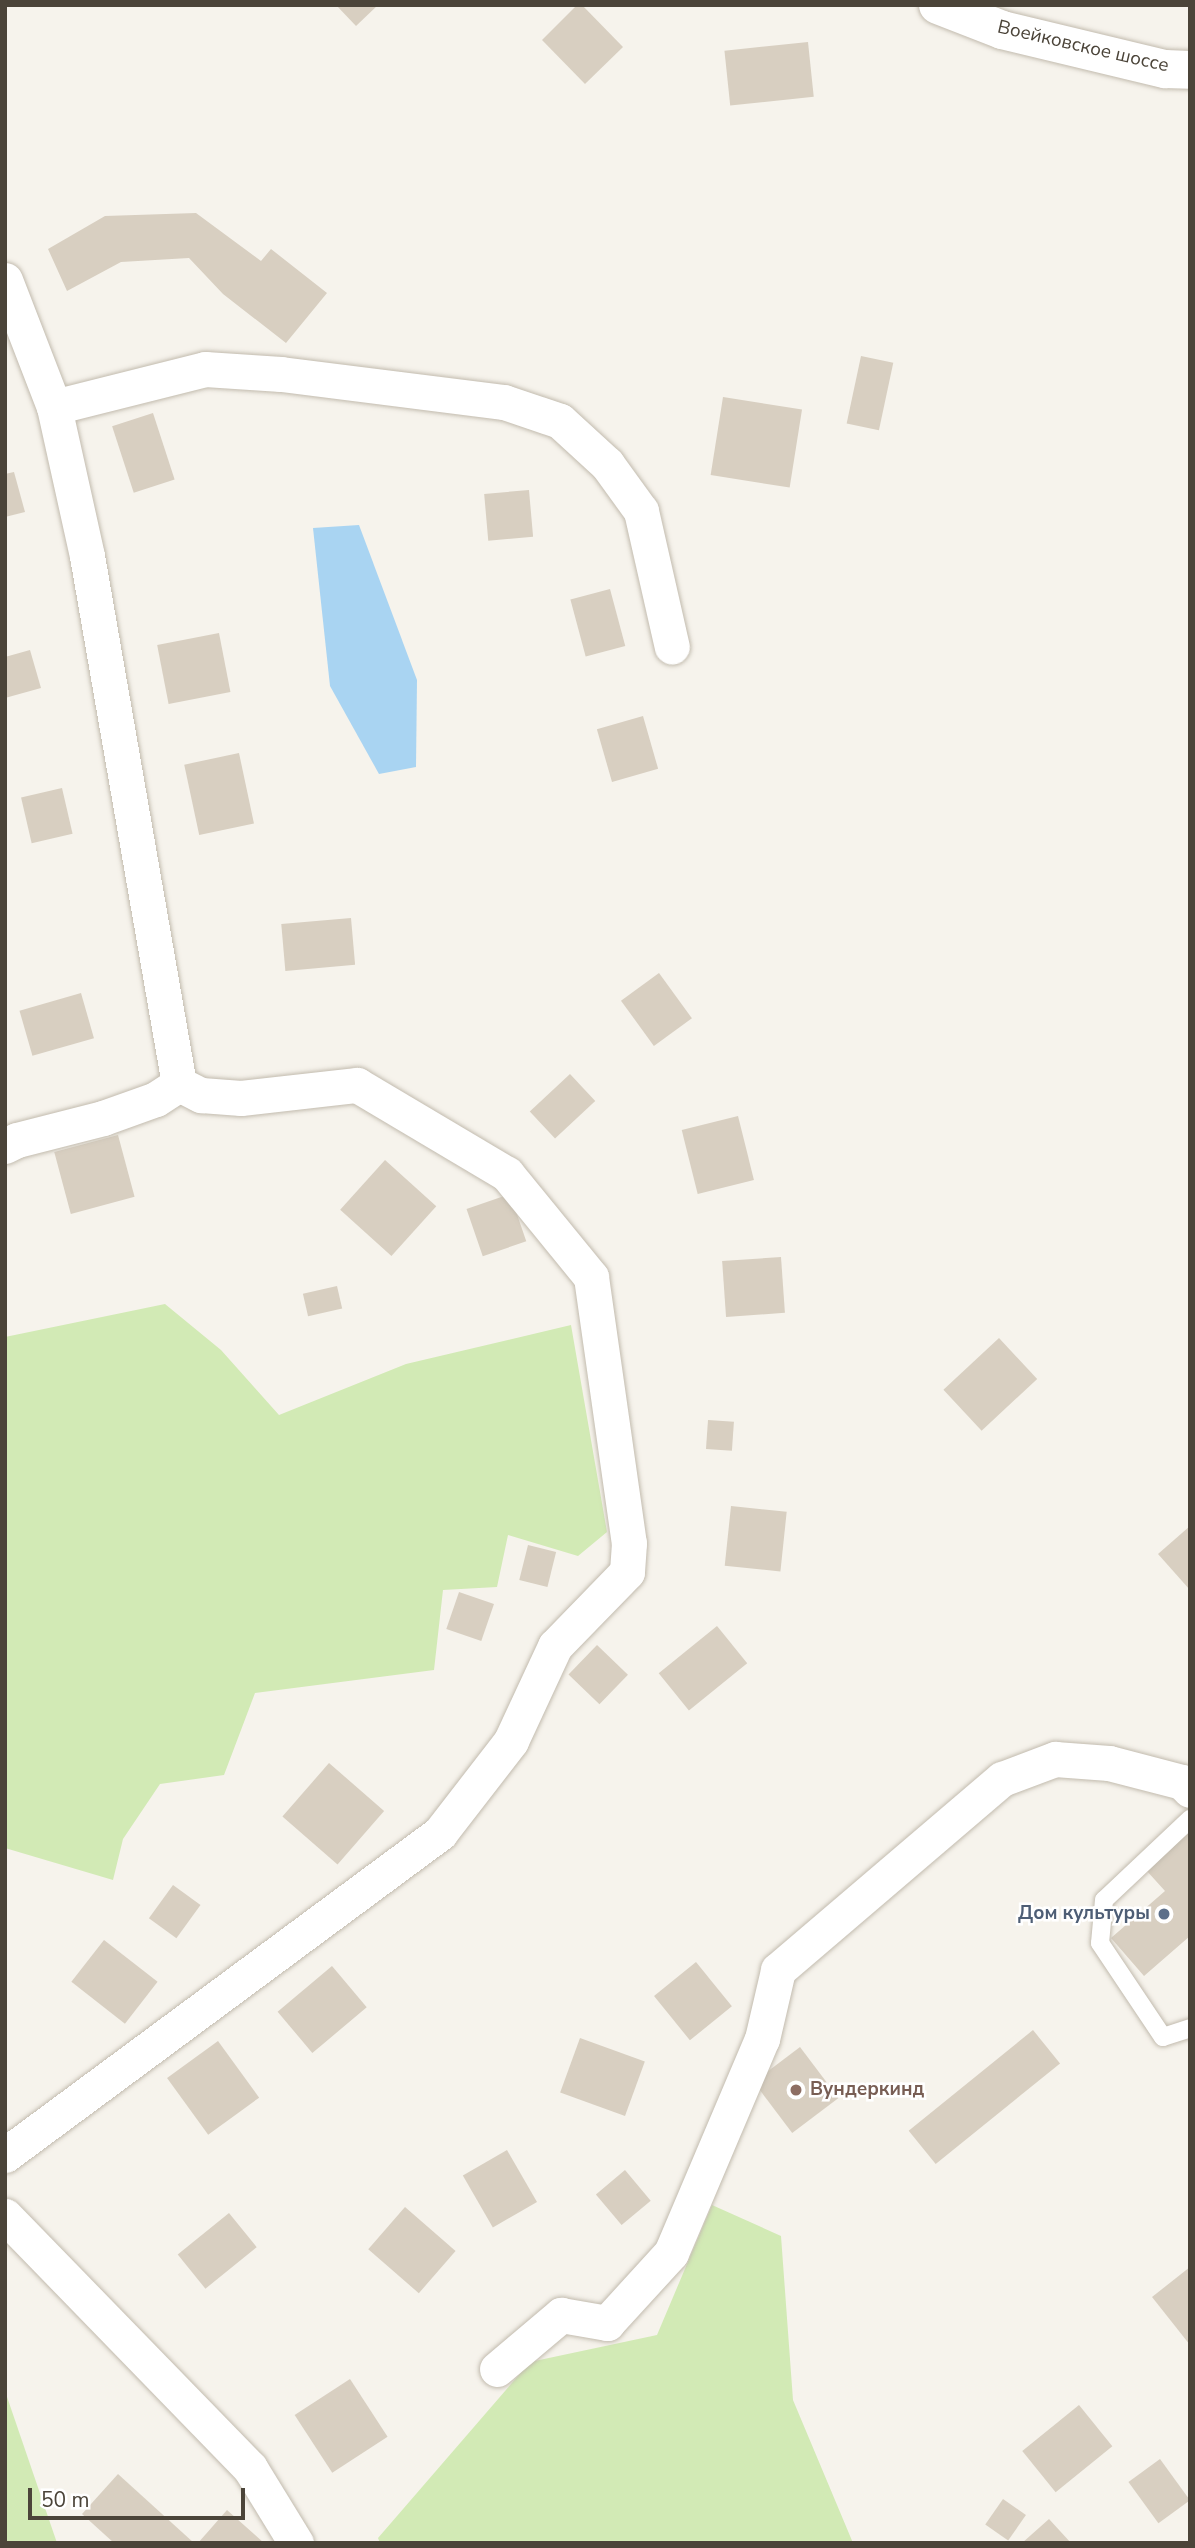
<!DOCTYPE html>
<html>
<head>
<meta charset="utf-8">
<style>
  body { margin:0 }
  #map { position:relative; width:1195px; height:2548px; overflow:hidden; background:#f6f3ec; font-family:"Nunito Sans",sans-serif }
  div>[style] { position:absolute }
  .green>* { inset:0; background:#d2eab5 }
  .water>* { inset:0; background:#a9d4f2 }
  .building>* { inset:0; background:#d8cfc1; transform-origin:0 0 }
  .roads { filter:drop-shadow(0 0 2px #c2bbae) drop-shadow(0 0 2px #c2bbae) }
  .service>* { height:18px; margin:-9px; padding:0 9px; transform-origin:9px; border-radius:9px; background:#fff }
  .minor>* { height:35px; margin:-17.5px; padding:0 17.5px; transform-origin:17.5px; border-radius:17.5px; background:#fff }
  .tertiary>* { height:38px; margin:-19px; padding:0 19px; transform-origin:19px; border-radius:19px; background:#fff }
  .dots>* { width:19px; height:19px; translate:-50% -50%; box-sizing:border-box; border:4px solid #fff; border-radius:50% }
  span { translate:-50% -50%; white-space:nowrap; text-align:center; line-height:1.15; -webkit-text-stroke:5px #fff; paint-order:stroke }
  .street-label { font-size:19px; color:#4b4439 }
  .service-label { font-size:19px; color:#4e5e75; font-weight:700 }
  .right { translate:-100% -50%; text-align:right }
  .education-label { font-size:19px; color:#785e54; font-weight:700 }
  .left { translate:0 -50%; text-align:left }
  .frame { position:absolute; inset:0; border:7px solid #4b4439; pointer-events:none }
  .scale { position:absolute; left:28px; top:2488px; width:217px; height:32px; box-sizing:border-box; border:4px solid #4b4439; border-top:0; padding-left:9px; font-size:21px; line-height:24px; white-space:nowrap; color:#4b4439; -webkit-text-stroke:5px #fff; paint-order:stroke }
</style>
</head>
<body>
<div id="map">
  <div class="green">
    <div style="clip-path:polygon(165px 1304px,221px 1350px,279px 1415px,406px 1364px,571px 1325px,607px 1532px,578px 1556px,508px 1535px,497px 1587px,443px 1590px,434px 1670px,255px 1693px,224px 1775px,160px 1784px,123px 1839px,113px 1880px,5px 1848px,5px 1337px)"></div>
    <div style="clip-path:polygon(712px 2205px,781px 2236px,793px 2400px,853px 2543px,380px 2543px,378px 2538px,530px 2362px,657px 2335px)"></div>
    <div style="clip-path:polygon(5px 2391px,57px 2543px,5px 2543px)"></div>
  </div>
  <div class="water">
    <div style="clip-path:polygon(359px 525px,417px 680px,416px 767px,379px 774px,330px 686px,313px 528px)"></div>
  </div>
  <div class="building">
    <div style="clip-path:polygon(336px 5px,378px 5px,356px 26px)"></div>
    <div style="clip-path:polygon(577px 5px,582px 5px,623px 47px,585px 84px,542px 40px)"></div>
    <div style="left:808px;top:42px;width:55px;height:84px;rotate:84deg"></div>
    <div style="clip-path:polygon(196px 213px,261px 261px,271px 249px,327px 293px,286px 343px,223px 294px,189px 258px,121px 262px,67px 291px,48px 249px,105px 216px)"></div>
    <div style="left:861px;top:356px;width:33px;height:69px;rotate:12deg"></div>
    <div style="left:723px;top:397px;width:80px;height:79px;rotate:9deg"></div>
    <div style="left:153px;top:413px;width:70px;height:43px;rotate:72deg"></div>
    <div style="clip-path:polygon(14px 472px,25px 512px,5px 517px,5px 474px)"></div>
    <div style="left:529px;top:490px;width:47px;height:45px;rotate:85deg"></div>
    <div style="left:610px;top:589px;width:59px;height:41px;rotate:75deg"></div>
    <div style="left:219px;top:633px;width:60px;height:63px;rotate:79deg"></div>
    <div style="clip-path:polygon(30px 650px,41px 688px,5px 698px,5px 657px)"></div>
    <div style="left:643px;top:716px;width:55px;height:48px;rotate:74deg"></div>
    <div style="left:239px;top:753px;width:72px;height:56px;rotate:78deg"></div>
    <div style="left:62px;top:788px;width:47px;height:42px;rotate:77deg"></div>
    <div style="left:351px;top:918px;width:47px;height:70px;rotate:85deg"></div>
    <div style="left:659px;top:973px;width:56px;height:47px;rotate:54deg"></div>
    <div style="left:81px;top:993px;width:47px;height:64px;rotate:74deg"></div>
    <div style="left:570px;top:1074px;width:37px;height:55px;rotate:47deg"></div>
    <div style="left:738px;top:1116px;width:66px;height:58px;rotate:76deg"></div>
    <div style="left:118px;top:1135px;width:64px;height:66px;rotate:75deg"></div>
    <div style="left:385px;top:1160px;width:69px;height:67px;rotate:42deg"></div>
    <div style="left:510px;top:1194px;width:50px;height:46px;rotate:71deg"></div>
    <div style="left:781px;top:1257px;width:56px;height:59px;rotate:86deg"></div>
    <div style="left:337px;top:1286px;width:23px;height:35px;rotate:77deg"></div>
    <div style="left:999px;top:1338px;width:56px;height:76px;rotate:47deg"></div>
    <div style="left:708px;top:1420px;width:26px;height:29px;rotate:4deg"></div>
    <div style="left:731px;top:1506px;width:56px;height:60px;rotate:6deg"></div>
    <div style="clip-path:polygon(1190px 1526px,1190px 1590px,1158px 1554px)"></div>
    <div style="left:528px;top:1545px;width:29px;height:36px;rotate:14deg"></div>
    <div style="left:459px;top:1592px;width:37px;height:39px;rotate:19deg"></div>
    <div style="left:717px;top:1626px;width:48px;height:75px;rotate:51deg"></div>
    <div style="left:597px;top:1645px;width:43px;height:41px;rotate:44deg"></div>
    <div style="left:329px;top:1763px;width:73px;height:71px;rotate:41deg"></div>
    <div style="clip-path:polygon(1190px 1832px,1190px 1936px,1144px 1976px,1111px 1938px,1165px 1891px,1146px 1870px)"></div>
    <div style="left:173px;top:1885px;width:34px;height:41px;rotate:36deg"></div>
    <div style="left:104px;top:1940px;width:68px;height:53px;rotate:38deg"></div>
    <div style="left:696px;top:1962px;width:57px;height:54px;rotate:51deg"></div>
    <div style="left:332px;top:1966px;width:54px;height:71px;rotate:50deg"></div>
    <div style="left:1033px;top:2030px;width:43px;height:160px;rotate:51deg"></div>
    <div style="left:580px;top:2038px;width:69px;height:58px;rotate:20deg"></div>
    <div style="left:218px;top:2041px;width:70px;height:63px;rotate:54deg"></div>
    <div style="left:800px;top:2047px;width:64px;height:58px;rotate:53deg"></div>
    <div style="left:507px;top:2150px;width:60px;height:51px;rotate:60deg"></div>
    <div style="left:625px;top:2170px;width:40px;height:38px;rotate:50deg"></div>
    <div style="left:405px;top:2207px;width:67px;height:56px;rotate:41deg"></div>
    <div style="left:229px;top:2213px;width:44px;height:66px;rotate:51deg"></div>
    <div style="clip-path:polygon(1190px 2267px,1190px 2345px,1152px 2297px)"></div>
    <div style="left:350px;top:2379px;width:69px;height:66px;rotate:57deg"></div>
    <div style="left:1079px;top:2405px;width:53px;height:73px;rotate:51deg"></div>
    <div style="left:1160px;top:2459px;width:51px;height:39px;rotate:54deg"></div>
    <div style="clip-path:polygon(118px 2474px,194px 2543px,114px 2543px,82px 2514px)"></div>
    <div style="left:1003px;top:2499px;width:28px;height:31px;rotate:35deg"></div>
    <div style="clip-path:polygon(227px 2510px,264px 2543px,198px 2543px)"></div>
    <div style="clip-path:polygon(1049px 2519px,1071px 2543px,1022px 2543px)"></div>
  </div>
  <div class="roads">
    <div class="service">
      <div style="left:1190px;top:1819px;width:118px;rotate:136.7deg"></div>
      <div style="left:1104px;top:1900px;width:43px;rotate:95.3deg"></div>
      <div style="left:1100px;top:1943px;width:113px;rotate:56.2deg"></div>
      <div style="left:1163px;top:2037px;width:28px;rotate:-18deg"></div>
    </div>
    <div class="minor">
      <div style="left:5px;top:280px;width:136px;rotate:68.9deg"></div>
      <div style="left:54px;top:407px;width:153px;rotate:77.5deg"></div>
      <div style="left:87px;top:556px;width:536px;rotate:80.12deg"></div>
      <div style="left:179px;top:1084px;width:25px;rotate:27deg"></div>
      <div style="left:201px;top:1095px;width:40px;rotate:4.3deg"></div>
      <div style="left:241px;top:1098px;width:117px;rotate:-6.4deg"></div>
      <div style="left:357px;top:1085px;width:174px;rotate:30.7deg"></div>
      <div style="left:507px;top:1174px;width:133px;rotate:50.8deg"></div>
      <div style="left:591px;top:1277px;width:269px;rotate:81.9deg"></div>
      <div style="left:629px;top:1543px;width:29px;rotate:94deg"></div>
      <div style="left:627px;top:1572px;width:103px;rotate:134.2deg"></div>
      <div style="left:555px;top:1646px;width:105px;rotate:114.9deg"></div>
      <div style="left:511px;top:1741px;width:116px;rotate:127.7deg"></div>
      <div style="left:440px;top:1833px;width:541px;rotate:143.49deg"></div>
      <div style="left:54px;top:407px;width:156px;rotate:-14.1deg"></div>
      <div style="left:205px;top:369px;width:76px;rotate:3.8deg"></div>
      <div style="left:281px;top:374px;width:225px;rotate:7.2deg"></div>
      <div style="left:504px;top:402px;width:59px;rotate:18.7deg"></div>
      <div style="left:560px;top:421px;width:64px;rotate:42.5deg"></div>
      <div style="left:607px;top:464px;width:58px;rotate:54.1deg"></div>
      <div style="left:641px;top:511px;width:139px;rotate:77.2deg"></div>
      <div style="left:5px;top:1146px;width:13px;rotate:-27deg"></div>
      <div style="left:17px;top:1140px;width:89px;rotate:-14.3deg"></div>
      <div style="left:103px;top:1118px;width:56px;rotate:-19.7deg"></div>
      <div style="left:156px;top:1099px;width:27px;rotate:-33deg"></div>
      <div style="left:5px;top:2216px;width:351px;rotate:45.8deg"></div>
      <div style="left:250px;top:2468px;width:88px;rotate:58.5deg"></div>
      <div style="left:497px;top:2369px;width:84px;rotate:-40.2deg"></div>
      <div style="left:561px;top:2315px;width:47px;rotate:9.9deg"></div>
      <div style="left:607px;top:2323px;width:95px;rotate:-47.6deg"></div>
      <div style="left:671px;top:2253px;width:233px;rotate:-67deg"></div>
      <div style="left:762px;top:2039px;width:71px;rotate:-76.9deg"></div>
      <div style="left:778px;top:1970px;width:294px;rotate:-40.5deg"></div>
      <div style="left:1002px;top:1779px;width:57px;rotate:-20.7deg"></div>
      <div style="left:1055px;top:1759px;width:54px;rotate:4.2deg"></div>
      <div style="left:1109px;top:1763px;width:75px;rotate:14.6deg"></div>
      <div style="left:1182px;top:1782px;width:11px;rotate:45deg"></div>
    </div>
    <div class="tertiary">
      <div style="left:938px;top:5px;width:69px;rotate:21.3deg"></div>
      <div style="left:1002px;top:30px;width:168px;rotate:13.5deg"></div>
      <div style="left:1165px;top:69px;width:25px;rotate:2deg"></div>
    </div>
  </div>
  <div class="dots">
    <div style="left:1164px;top:1914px;background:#5c6f8a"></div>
    <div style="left:796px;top:2090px;background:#8d6e63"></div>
  </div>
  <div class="street-label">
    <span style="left:1083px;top:47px;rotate:13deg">Воейковское шоссе</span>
  </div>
  <div class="service-label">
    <span class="right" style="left:1150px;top:1914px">Дом культуры</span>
  </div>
  <div class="education-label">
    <span class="left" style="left:810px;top:2090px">Вундеркинд</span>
  </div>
  <div class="frame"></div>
  <div class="scale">50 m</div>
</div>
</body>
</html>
